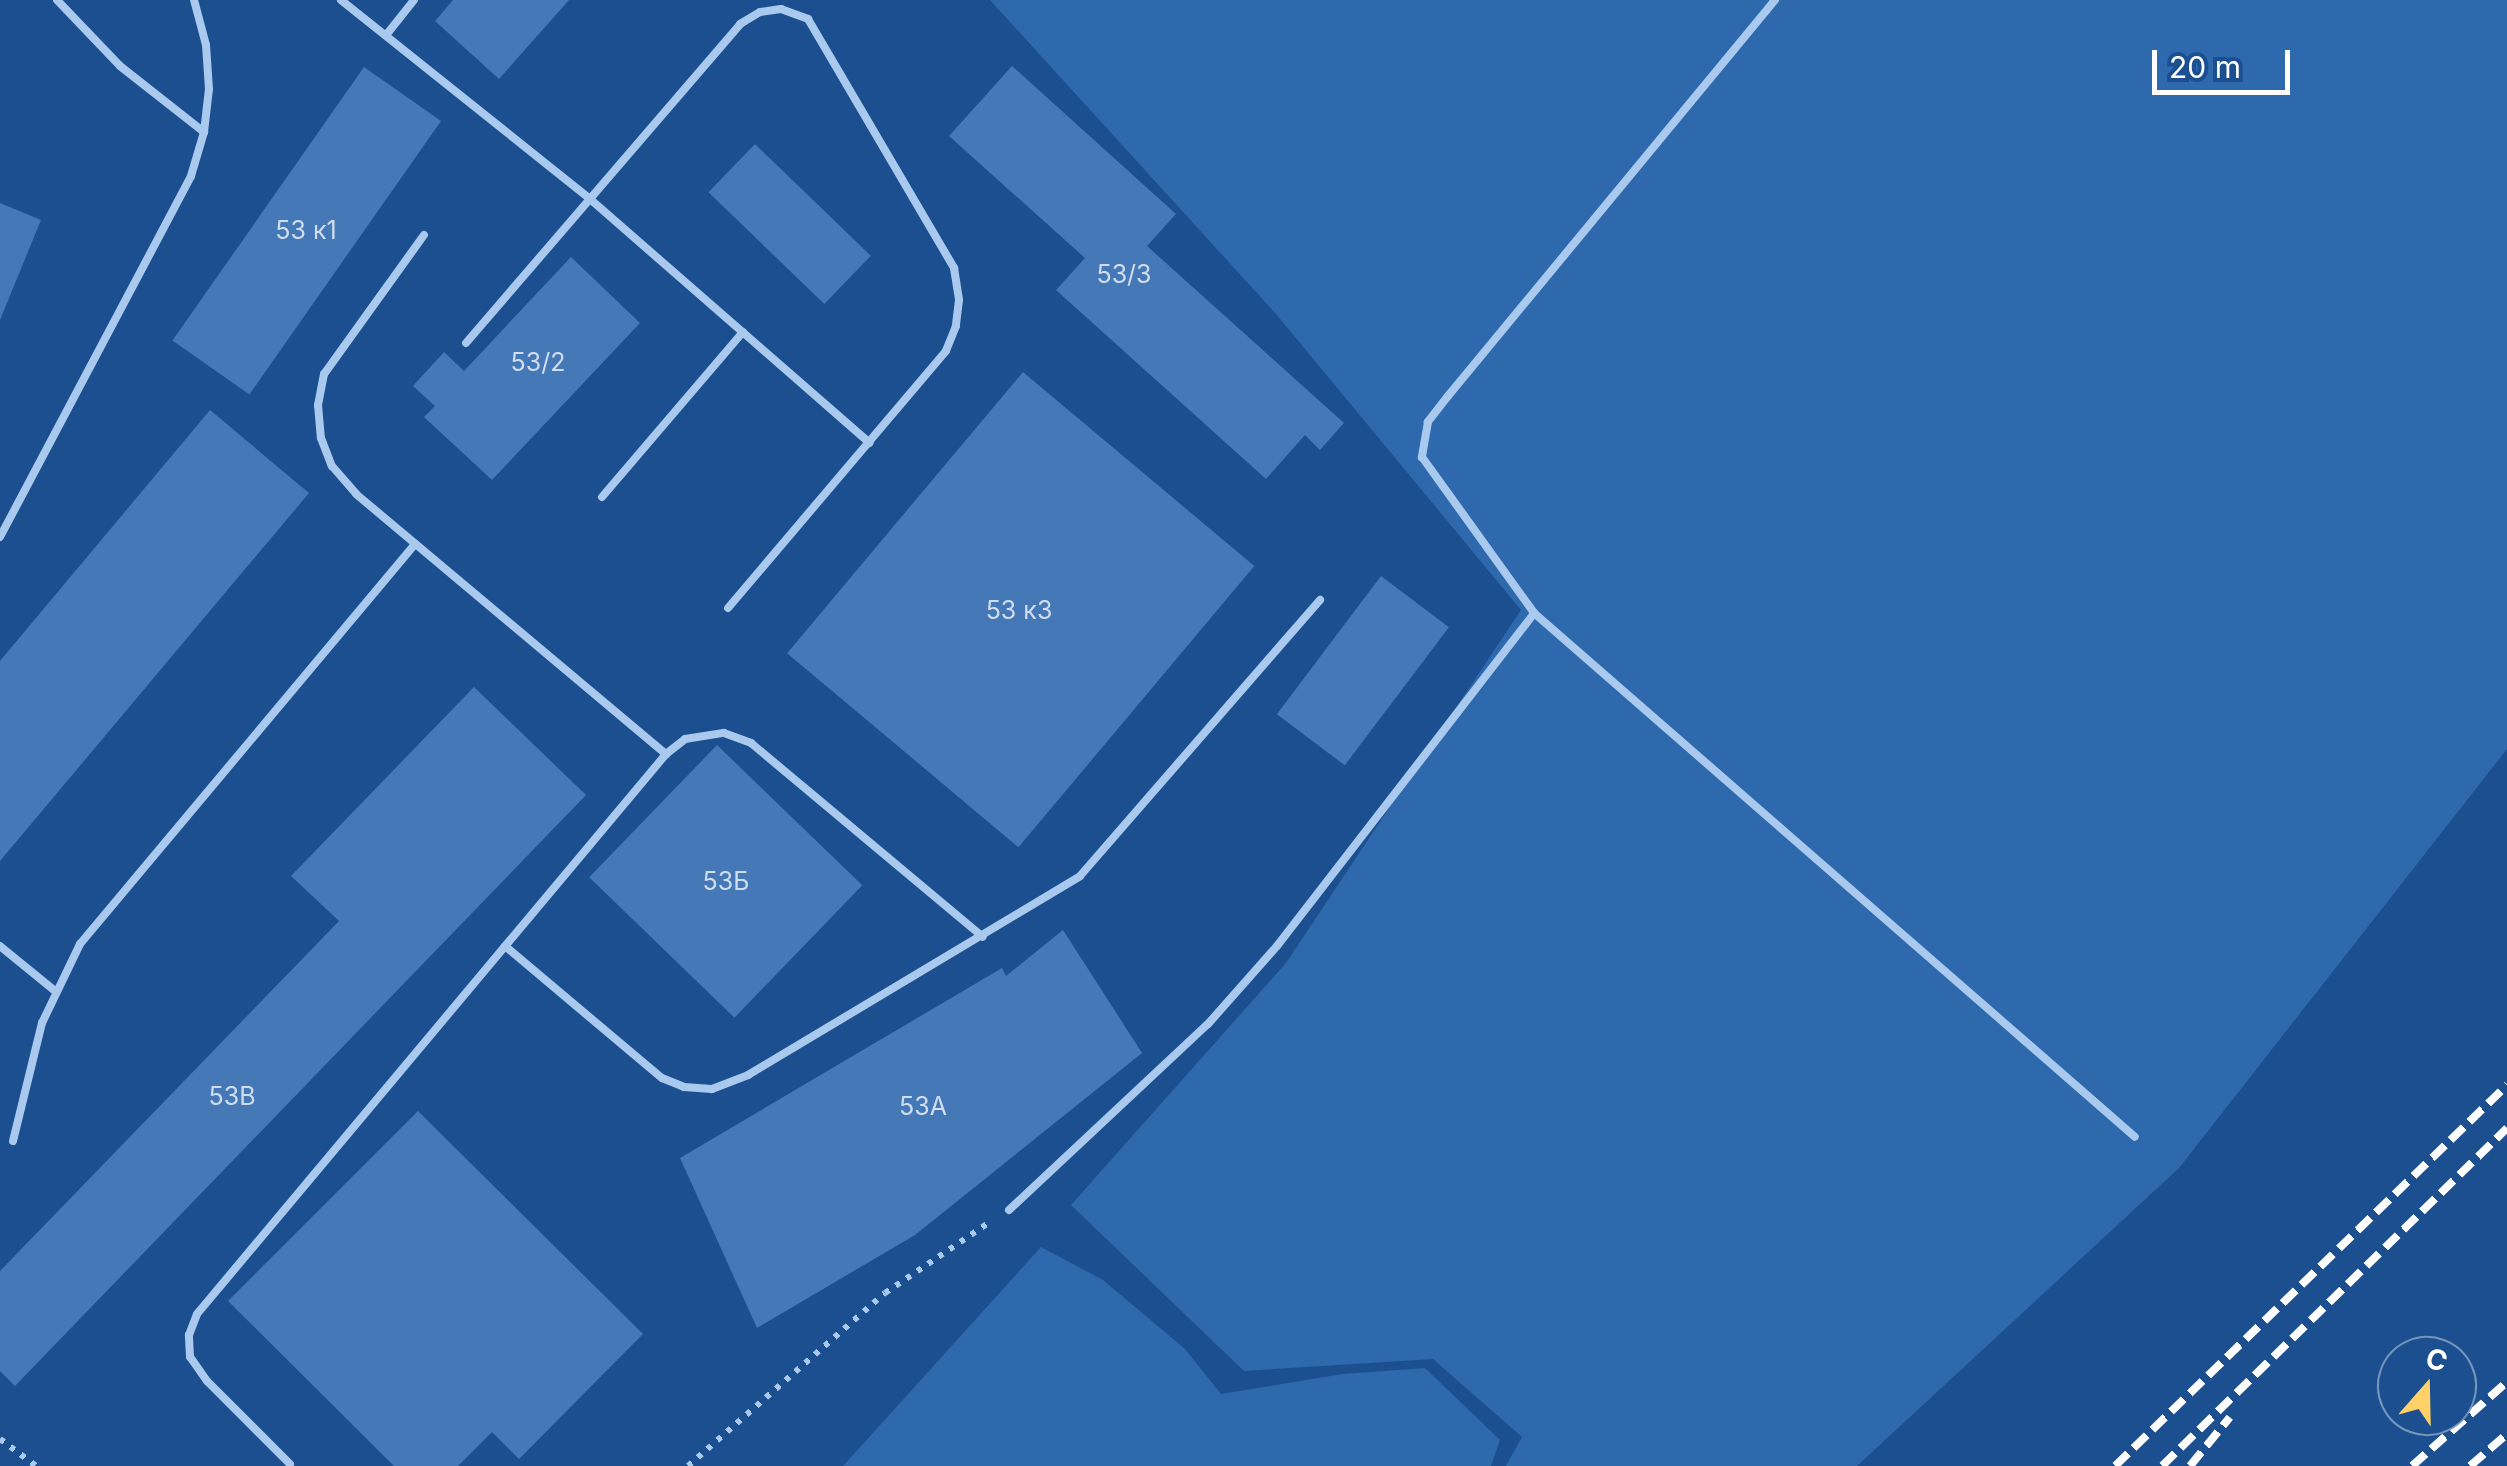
<!DOCTYPE html>
<html>
<head>
<meta charset="utf-8">
<style>
  body { margin:0 }
  #map { position:relative; width:2507px; height:1466px; overflow:hidden; background:#1b4f8f; font-family:Inter,sans-serif }
  div>[style] { position:absolute }
  .green>* { inset:0; background:#2e69ad }
  .building>* { inset:0; background:#4478b7; transform-origin:0 0 }
  .path>* { height:6px; margin-top:-3px; transform-origin:0; background:repeating-linear-gradient(90deg,#a9c9ee 0 5px,transparent 0 13px) }
  .lane>* { height:8px; margin:-4px; padding:0 4px; transform-origin:4px; border-radius:4px; background:#a9c9ee }
  .rail>* { height:8px; margin-top:-4px; transform-origin:0; background:repeating-linear-gradient(90deg,#fff 0 18px,transparent 0 26px) }
  span { translate:-50% -50%; white-space:nowrap; text-align:center; line-height:1.15; -webkit-text-stroke:10px #1b4f8f; paint-order:stroke }
  .number-label { font-size:25px; color:#d0dded }
  .number-label span { -webkit-text-stroke-width:0 }
  .north { position:absolute; left:2377px; top:1336px; width:100px; height:100px; box-sizing:border-box; background:#1b4f8f; border:2px solid #7695bc; border-radius:50%; rotate:20deg; font-size:28px; font-weight:700; line-height:40px; text-align:center; color:#fff }
  .north::after { content:''; display:block; margin:auto; width:35px; height:45px; background:#ffd166; clip-path:polygon(50% 0,100% 100%,50% 72%,0 100%) }
  .scale { position:absolute; left:2152px; top:50px; width:138px; height:45px; box-sizing:border-box; border:5px solid #fff; border-top:0; padding-left:12px; font-size:30px; line-height:35px; white-space:nowrap; color:#fff; -webkit-text-stroke:8px #1b4f8f; paint-order:stroke }
</style>
</head>
<body>
<div id="map">
  <div class="green">
    <div style="clip-path:polygon(990px 0,2507px 0,2507px 749px,2179px 1168px,1857px 1466px,1506px 1466px,1522px 1437px,1433px 1359px,1244px 1371px,1071px 1205px,1286px 963px,1521px 610px,1276px 314px)"></div>
    <div style="clip-path:polygon(1041px 1247px,1103px 1280px,1185px 1349px,1221px 1394px,1343px 1374px,1425px 1368px,1500px 1440px,1491px 1466px,843px 1466px)"></div>
  </div>
  <div class="building">
    <div style="clip-path:polygon(453px 0,569px 0,499px 79px,435px 21px)"></div>
    <div style="clip-path:polygon(1012px 66px,1176px 214px,1147px 246px,1344px 423px,1320px 450px,1305px 435px,1266px 479px,1056px 290px,1085px 258px,949px 136px)"></div>
    <div style="left:364px;top:67px;width:94px;height:334px;rotate:35deg"></div>
    <div style="left:755px;top:144px;width:161px;height:67px;rotate:44deg"></div>
    <div style="clip-path:polygon(0 203px,41px 220px,0 320px)"></div>
    <div style="clip-path:polygon(571px 257px,640px 323px,492px 480px,424px 417px,435px 406px,413px 386px,444px 352px,464px 371px)"></div>
    <div style="left:1023px;top:372px;width:302px;height:367px;rotate:40deg"></div>
    <div style="clip-path:polygon(210px 410px,309px 493px,0 861px,0 661px)"></div>
    <div style="left:1381px;top:576px;width:85px;height:173px;rotate:37deg"></div>
    <div style="clip-path:polygon(474px 687px,586px 795px,15px 1386px,0 1371px,0 1271px,339px 921px,291px 876px)"></div>
    <div style="left:717px;top:745px;width:202px;height:184px;rotate:44deg"></div>
    <div style="clip-path:polygon(1063px 930px,1142px 1053px,915px 1235px,757px 1328px,680px 1158px,1002px 968px,1006px 976px)"></div>
    <div style="clip-path:polygon(418px 1111px,643px 1334px,519px 1459px,492px 1432px,458px 1466px,394px 1466px,228px 1301px)"></div>
  </div>
  <div class="path">
    <div style="left:0;top:1439px;width:45px;rotate:36.9deg"></div>
    <div style="left:688px;top:1466px;width:262px;rotate:-41.3deg"></div>
    <div style="left:885px;top:1293px;width:127px;rotate:-34.1deg"></div>
  </div>
  <div class="lane">
    <div style="left:57px;top:0;width:91px;rotate:46.3deg"></div>
    <div style="left:120px;top:66px;width:107px;rotate:38.2deg"></div>
    <div style="left:341px;top:0;width:319px;rotate:38.6deg"></div>
    <div style="left:590px;top:199px;width:371px;rotate:41.1deg"></div>
    <div style="left:1775px;top:0;width:514px;rotate:129.55deg"></div>
    <div style="left:1448px;top:396px;width:33px;rotate:128deg"></div>
    <div style="left:1428px;top:422px;width:36px;rotate:100deg"></div>
    <div style="left:1422px;top:457px;width:192px;rotate:54.3deg"></div>
    <div style="left:1534px;top:613px;width:797px;rotate:41.08deg"></div>
    <div style="left:387px;top:34px;width:43px;rotate:-51.5deg"></div>
    <div style="left:424px;top:235px;width:171px;rotate:125.7deg"></div>
    <div style="left:324px;top:374px;width:32px;rotate:101deg"></div>
    <div style="left:318px;top:405px;width:33px;rotate:85deg"></div>
    <div style="left:321px;top:438px;width:30px;rotate:69deg"></div>
    <div style="left:332px;top:466px;width:37px;rotate:49deg"></div>
    <div style="left:356px;top:494px;width:405px;rotate:40deg"></div>
    <div style="left:466px;top:343px;width:421px;rotate:-49.3deg"></div>
    <div style="left:740px;top:24px;width:23px;rotate:-31deg"></div>
    <div style="left:760px;top:12px;width:21px;rotate:-8deg"></div>
    <div style="left:781px;top:9px;width:29px;rotate:20deg"></div>
    <div style="left:808px;top:19px;width:289px;rotate:59.6deg"></div>
    <div style="left:954px;top:268px;width:32px;rotate:81deg"></div>
    <div style="left:959px;top:300px;width:26px;rotate:97deg"></div>
    <div style="left:956px;top:326px;width:27px;rotate:112deg"></div>
    <div style="left:946px;top:351px;width:337px;rotate:130.3deg"></div>
    <div style="left:602px;top:497px;width:217px;rotate:-49.5deg"></div>
    <div style="left:0;top:537px;width:408px;rotate:-62.1deg"></div>
    <div style="left:191px;top:176px;width:46px;rotate:-73.5deg"></div>
    <div style="left:204px;top:132px;width:43px;rotate:-83.4deg"></div>
    <div style="left:209px;top:89px;width:44px;rotate:-93.9deg"></div>
    <div style="left:206px;top:45px;width:47px;rotate:-104.9deg"></div>
    <div style="left:0;top:946px;width:71px;rotate:39.3deg"></div>
    <div style="left:505px;top:946px;width:205px;rotate:40.1deg"></div>
    <div style="left:662px;top:1078px;width:24px;rotate:22deg"></div>
    <div style="left:684px;top:1087px;width:28px;rotate:4deg"></div>
    <div style="left:712px;top:1089px;width:39px;rotate:-21deg"></div>
    <div style="left:748px;top:1075px;width:387px;rotate:-30.9deg"></div>
    <div style="left:1080px;top:876px;width:366px;rotate:-49deg"></div>
    <div style="left:13px;top:1141px;width:122px;rotate:-76.2deg"></div>
    <div style="left:42px;top:1023px;width:88px;rotate:-64.3deg"></div>
    <div style="left:80px;top:944px;width:522px;rotate:-50.05deg"></div>
    <div style="left:1009px;top:1210px;width:272px;rotate:-43.1deg"></div>
    <div style="left:1208px;top:1024px;width:104px;rotate:-48.5deg"></div>
    <div style="left:1277px;top:946px;width:421px;rotate:-52.3deg"></div>
    <div style="left:290px;top:1464px;width:117px;rotate:-135deg"></div>
    <div style="left:207px;top:1381px;width:29px;rotate:-125deg"></div>
    <div style="left:190px;top:1357px;width:22px;rotate:-93deg"></div>
    <div style="left:189px;top:1335px;width:22px;rotate:-69deg"></div>
    <div style="left:197px;top:1314px;width:730px;rotate:-50.05deg"></div>
    <div style="left:666px;top:754px;width:24px;rotate:-38deg"></div>
    <div style="left:685px;top:739px;width:39px;rotate:-9deg"></div>
    <div style="left:724px;top:733px;width:29px;rotate:20deg"></div>
    <div style="left:751px;top:743px;width:302px;rotate:39.9deg"></div>
  </div>
  <div class="rail">
    <div style="left:2115px;top:1466px;width:547px;rotate:-44.18deg"></div>
    <div style="left:2162px;top:1466px;width:483px;rotate:-44.4deg"></div>
    <div style="left:2190px;top:1466px;width:63px;rotate:-50.8deg"></div>
    <div style="left:2412px;top:1466px;width:127px;rotate:-41.5deg"></div>
    <div style="left:2470px;top:1466px;width:49px;rotate:-40.9deg"></div>
  </div>
  <div class="number-label">
    <span style="left:306px;top:230px">53 к1</span>
    <span style="left:1124px;top:274px">53/3</span>
    <span style="left:538px;top:362px">53/2</span>
    <span style="left:1019px;top:610px">53 к3</span>
    <span style="left:726px;top:881px">53Б</span>
    <span style="left:232px;top:1096px">53В</span>
    <span style="left:923px;top:1106px">53А</span>
  </div>
  <div class="north">С</div>
  <div class="scale">20 m</div>
</div>
</body>
</html>
